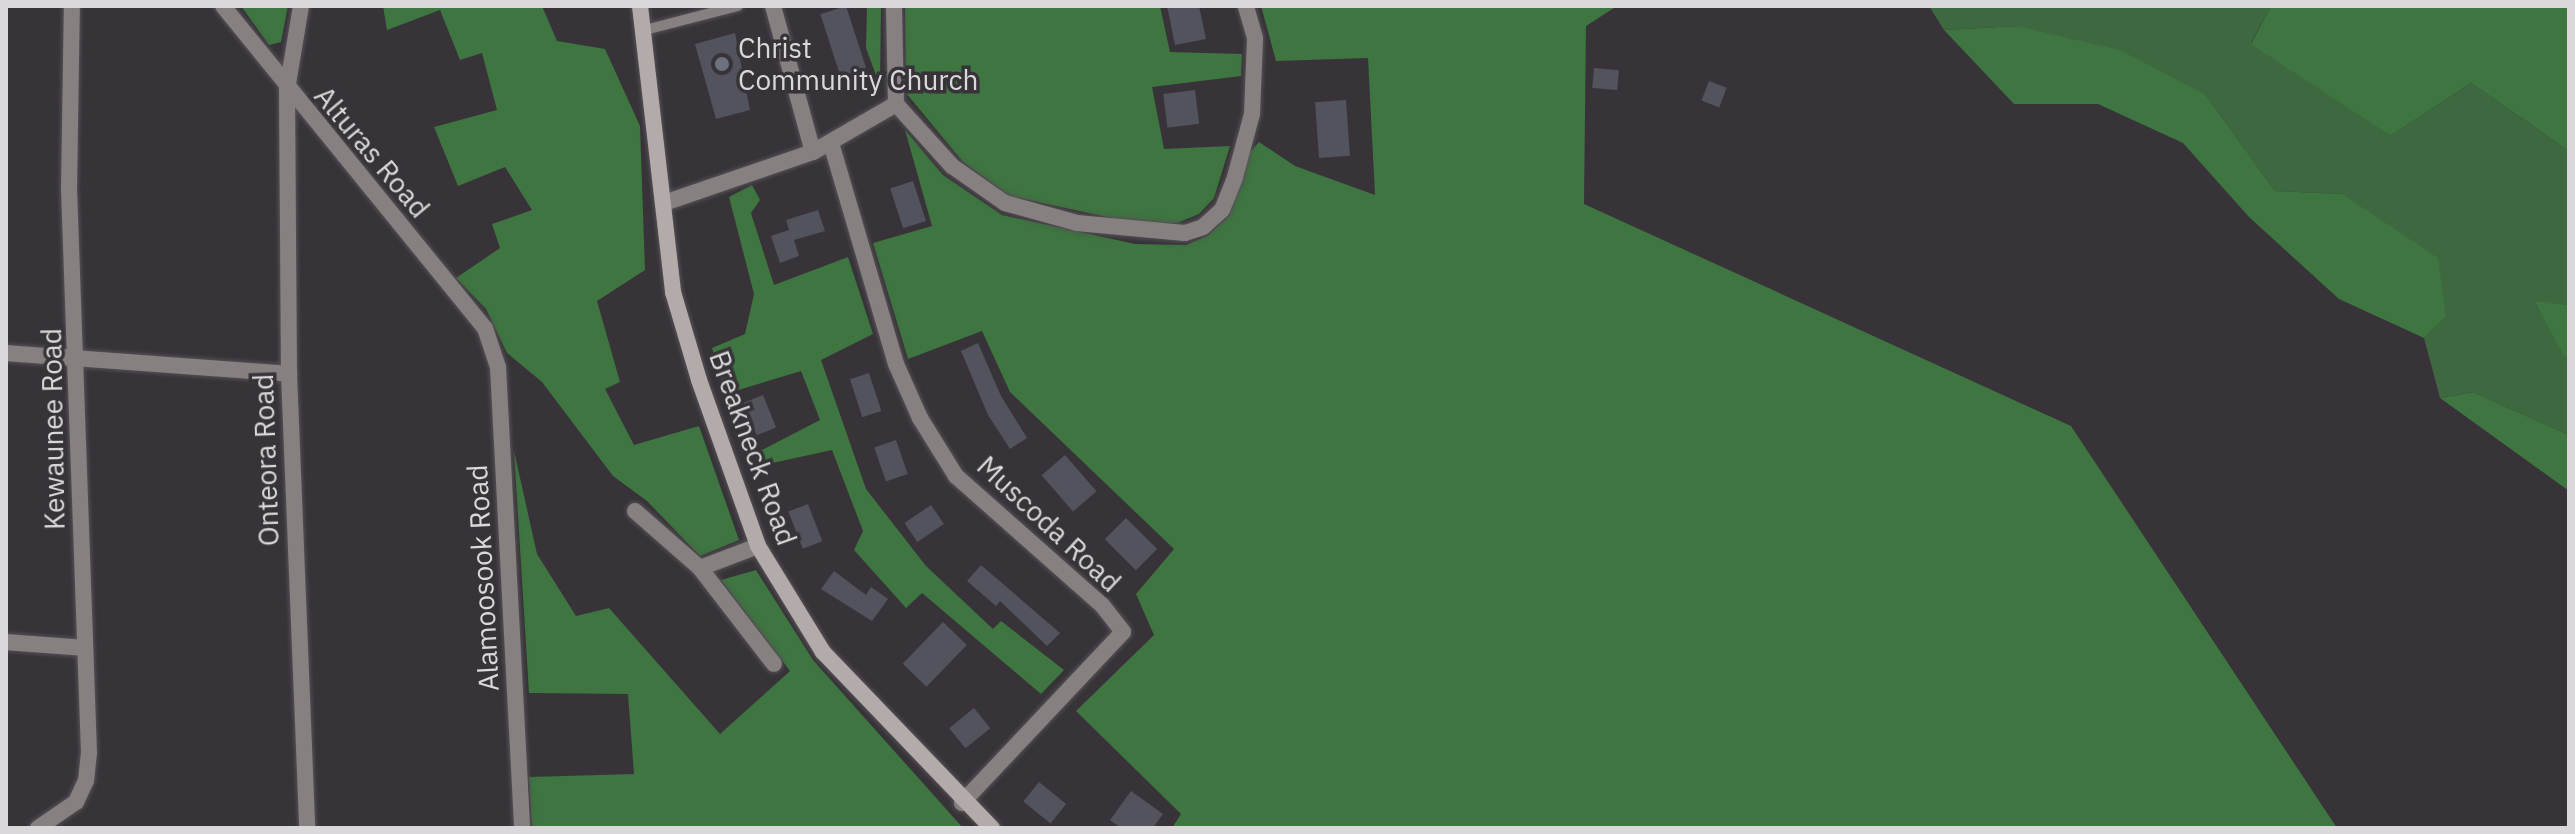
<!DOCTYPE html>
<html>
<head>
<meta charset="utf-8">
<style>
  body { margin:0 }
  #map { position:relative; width:2575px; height:834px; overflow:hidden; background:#373339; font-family:"IBM Plex Sans",sans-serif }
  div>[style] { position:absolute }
  .green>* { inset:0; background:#3e683f }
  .forest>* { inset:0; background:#3e7540 }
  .building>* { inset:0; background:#52535c; transform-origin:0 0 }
  .roads { filter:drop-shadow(0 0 2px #555156) drop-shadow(0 0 2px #555156) }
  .lane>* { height:10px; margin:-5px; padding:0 5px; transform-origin:5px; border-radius:5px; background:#868180 }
  .street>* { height:16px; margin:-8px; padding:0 8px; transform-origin:8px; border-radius:8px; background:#868180 }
  .secondary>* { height:16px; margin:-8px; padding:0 8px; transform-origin:8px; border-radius:8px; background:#b3abaa }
  .dots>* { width:22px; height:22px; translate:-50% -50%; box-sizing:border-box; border:4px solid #373339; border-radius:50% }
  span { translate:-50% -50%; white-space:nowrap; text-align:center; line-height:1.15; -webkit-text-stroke:7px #373339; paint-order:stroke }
  .poi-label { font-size:28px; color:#dbd8dc }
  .left { translate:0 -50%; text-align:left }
  .street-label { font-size:28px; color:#dbd8dc }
  .frame { position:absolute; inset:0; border:8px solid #dbd8dc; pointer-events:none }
</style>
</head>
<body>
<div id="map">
  <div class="green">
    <div style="clip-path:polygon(1929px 6px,2271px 6px,2251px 43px,2390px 136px,2471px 83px,2569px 151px,2569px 305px,2534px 302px,2569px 358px,2569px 435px,2473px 392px,2440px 398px,2424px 338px,2446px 317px,2342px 194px,2275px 191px,2206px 95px,2017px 26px,1944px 30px)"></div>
  </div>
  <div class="forest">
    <div style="clip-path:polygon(241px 6px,288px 6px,281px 42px,269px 45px)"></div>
    <div style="clip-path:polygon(383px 6px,542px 6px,557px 41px,605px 49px,640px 126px,645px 270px,597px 301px,620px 382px,605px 389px,634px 445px,699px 426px,739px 540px,700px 556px,647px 501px,613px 476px,542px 382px,507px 353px,486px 309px,456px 278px,500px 248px,492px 224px,532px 210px,505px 167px,458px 186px,434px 127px,497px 110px,482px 53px,460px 60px,440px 10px,387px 30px)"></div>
    <div style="clip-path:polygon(867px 6px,881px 6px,880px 86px,866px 48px)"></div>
    <div style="clip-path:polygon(905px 6px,1160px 6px,1170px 52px,1242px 54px,1241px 76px,1152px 87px,1164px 149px,1230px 146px,1214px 198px,1199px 214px,1177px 223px,1135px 223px,1010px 196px,963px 162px,906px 93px)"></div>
    <div style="clip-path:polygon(1261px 6px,1617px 6px,1586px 26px,1584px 204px,2071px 426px,2337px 828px,1172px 828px,1181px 814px,1076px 711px,1154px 635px,1136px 594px,1174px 549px,1010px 392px,982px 331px,908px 359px,873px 243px,932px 226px,905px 130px,943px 175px,1002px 215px,1135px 244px,1186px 245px,1207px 236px,1229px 216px,1250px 152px,1259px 142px,1295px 166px,1375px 195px,1368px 58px,1276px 61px)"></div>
    <div style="clip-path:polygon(2271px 6px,2569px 6px,2569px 151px,2471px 83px,2390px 136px,2251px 44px)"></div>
    <div style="clip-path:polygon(2017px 26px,2120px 50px,2206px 95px,2275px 191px,2342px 194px,2438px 258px,2446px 317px,2424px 338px,2339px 299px,2249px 217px,2183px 143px,2098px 104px,2014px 104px,1944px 30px)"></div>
    <div style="clip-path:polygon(752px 185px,760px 200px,751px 213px,774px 285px,848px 257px,873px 334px,821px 360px,866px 489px,926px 566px,993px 629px,1001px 621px,1064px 670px,1041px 694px,922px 593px,906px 608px,854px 550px,863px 531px,832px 450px,759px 466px,754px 454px,820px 420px,801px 371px,725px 394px,712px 348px,745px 334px,754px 294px,729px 197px)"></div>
    <div style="clip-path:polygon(2534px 301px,2569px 305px,2569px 358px,2564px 356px)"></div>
    <div style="clip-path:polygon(2473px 392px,2569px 435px,2569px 491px,2440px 398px)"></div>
    <div style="clip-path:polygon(514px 451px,537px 554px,576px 616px,609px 608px,720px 734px,790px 671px,721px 580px,756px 570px,813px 660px,963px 828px,532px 828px,529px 777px,634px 774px,628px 694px,529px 693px)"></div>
  </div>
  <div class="building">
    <div style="left:846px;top:6px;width:73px;height:27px;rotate:72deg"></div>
    <div style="clip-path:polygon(1167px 6px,1199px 6px,1206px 39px,1175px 45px)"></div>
    <div style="clip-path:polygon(735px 33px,750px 110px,716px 119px,695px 44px)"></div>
    <div style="left:1594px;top:68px;width:25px;height:20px;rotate:5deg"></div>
    <div style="left:1709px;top:81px;width:19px;height:21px;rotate:21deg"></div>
    <div style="left:1195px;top:90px;width:34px;height:32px;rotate:83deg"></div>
    <div style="left:1346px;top:100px;width:56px;height:31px;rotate:86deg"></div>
    <div style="left:913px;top:181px;width:42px;height:24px;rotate:72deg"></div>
    <div style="clip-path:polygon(818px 210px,825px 231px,794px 240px,799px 256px,780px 263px,771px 236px,789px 230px,786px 220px)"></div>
    <div style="clip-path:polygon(978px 343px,1001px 396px,1027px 438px,1010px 449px,988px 415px,961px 351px)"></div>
    <div style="left:869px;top:373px;width:40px;height:20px;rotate:72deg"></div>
    <div style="left:763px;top:395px;width:35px;height:21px;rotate:68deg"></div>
    <div style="left:896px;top:440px;width:36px;height:23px;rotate:71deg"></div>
    <div style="left:1065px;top:455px;width:48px;height:31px;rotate:49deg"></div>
    <div style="left:808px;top:504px;width:40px;height:21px;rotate:69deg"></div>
    <div style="left:931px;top:505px;width:23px;height:32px;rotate:56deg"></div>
    <div style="left:1126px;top:518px;width:44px;height:30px;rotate:45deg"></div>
    <div style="clip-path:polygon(981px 565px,1060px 633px,1047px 646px,1000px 601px,996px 606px,967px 581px)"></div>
    <div style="clip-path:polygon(834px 571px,866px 595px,871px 587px,888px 599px,872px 621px,821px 589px)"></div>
    <div style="left:943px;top:622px;width:33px;height:58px;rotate:44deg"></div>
    <div style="left:974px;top:708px;width:26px;height:32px;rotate:51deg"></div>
    <div style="left:1039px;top:782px;width:35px;height:25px;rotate:39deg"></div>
    <div style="clip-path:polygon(1131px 791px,1163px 814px,1153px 828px,1121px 828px,1110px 820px)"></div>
  </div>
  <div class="roads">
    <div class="lane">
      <div style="left:645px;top:30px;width:96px;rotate:-14.5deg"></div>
    </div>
    <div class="street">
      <div style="left:223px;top:6px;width:415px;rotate:50.9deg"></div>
      <div style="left:485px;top:328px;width:41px;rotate:71.6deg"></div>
      <div style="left:498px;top:367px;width:462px;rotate:87deg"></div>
      <div style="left:301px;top:6px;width:85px;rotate:99.5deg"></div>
      <div style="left:287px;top:90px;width:284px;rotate:89.6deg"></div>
      <div style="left:289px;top:374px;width:454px;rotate:87.7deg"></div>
      <div style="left:773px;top:6px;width:151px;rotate:74.7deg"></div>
      <div style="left:896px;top:104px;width:84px;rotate:47.9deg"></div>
      <div style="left:952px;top:166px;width:65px;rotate:34.9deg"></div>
      <div style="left:1005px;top:203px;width:75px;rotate:15.5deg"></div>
      <div style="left:1077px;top:223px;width:108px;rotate:5.3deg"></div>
      <div style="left:1185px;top:233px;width:19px;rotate:-18deg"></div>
      <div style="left:1203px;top:227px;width:25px;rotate:-42deg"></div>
      <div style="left:1222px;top:210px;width:35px;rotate:-68deg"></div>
      <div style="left:1235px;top:177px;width:65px;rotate:-74.9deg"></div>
      <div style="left:1252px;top:114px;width:76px;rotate:-87.7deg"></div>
      <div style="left:1255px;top:38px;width:33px;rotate:-106deg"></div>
      <div style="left:831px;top:143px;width:230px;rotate:73.6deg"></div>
      <div style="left:896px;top:364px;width:59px;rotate:66deg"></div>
      <div style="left:920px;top:418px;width:68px;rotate:58.2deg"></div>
      <div style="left:956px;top:476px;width:195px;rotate:41.5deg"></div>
      <div style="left:1102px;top:605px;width:34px;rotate:52deg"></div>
      <div style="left:1123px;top:632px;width:235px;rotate:133.3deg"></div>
      <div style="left:664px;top:203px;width:157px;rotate:-18.9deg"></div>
      <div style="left:813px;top:152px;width:96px;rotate:-30deg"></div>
      <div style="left:896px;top:104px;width:98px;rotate:-91.2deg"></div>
      <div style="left:6px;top:353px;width:284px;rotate:4.2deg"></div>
      <div style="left:635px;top:511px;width:86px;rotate:41.2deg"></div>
      <div style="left:700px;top:568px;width:121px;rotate:52.4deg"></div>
      <div style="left:700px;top:568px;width:62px;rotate:-20.8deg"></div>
      <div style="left:6px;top:642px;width:79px;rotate:4.3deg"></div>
      <div style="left:38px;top:828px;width:46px;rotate:-34.4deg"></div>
      <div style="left:76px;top:802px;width:23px;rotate:-65deg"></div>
      <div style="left:86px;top:781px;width:28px;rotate:-84deg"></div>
      <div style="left:89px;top:753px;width:564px;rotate:-92.03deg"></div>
      <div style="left:69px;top:189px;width:183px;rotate:-89.1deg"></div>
    </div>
    <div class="secondary">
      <div style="left:640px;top:6px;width:288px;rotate:83.4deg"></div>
      <div style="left:673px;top:292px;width:92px;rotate:73.5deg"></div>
      <div style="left:699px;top:380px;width:176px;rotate:70.4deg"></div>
      <div style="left:758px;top:546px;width:124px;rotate:58.5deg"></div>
      <div style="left:823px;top:652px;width:244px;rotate:46.2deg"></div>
    </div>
  </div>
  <div class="dots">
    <div style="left:722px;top:64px;background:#6b7280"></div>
  </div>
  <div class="poi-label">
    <span class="left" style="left:738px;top:64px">Christ<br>Community Church</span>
  </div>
  <div class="street-label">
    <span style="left:372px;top:152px;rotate:50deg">Alturas Road</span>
    <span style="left:53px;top:429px;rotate:-91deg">Kewaunee Road</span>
    <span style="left:753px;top:448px;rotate:70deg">Breakneck Road</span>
    <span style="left:266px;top:460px;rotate:-92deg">Onteora Road</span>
    <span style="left:1049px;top:524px;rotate:43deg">Muscoda Road</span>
    <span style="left:483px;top:578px;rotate:-93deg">Alamoosook Road</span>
  </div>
  <div class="frame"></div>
</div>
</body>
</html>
